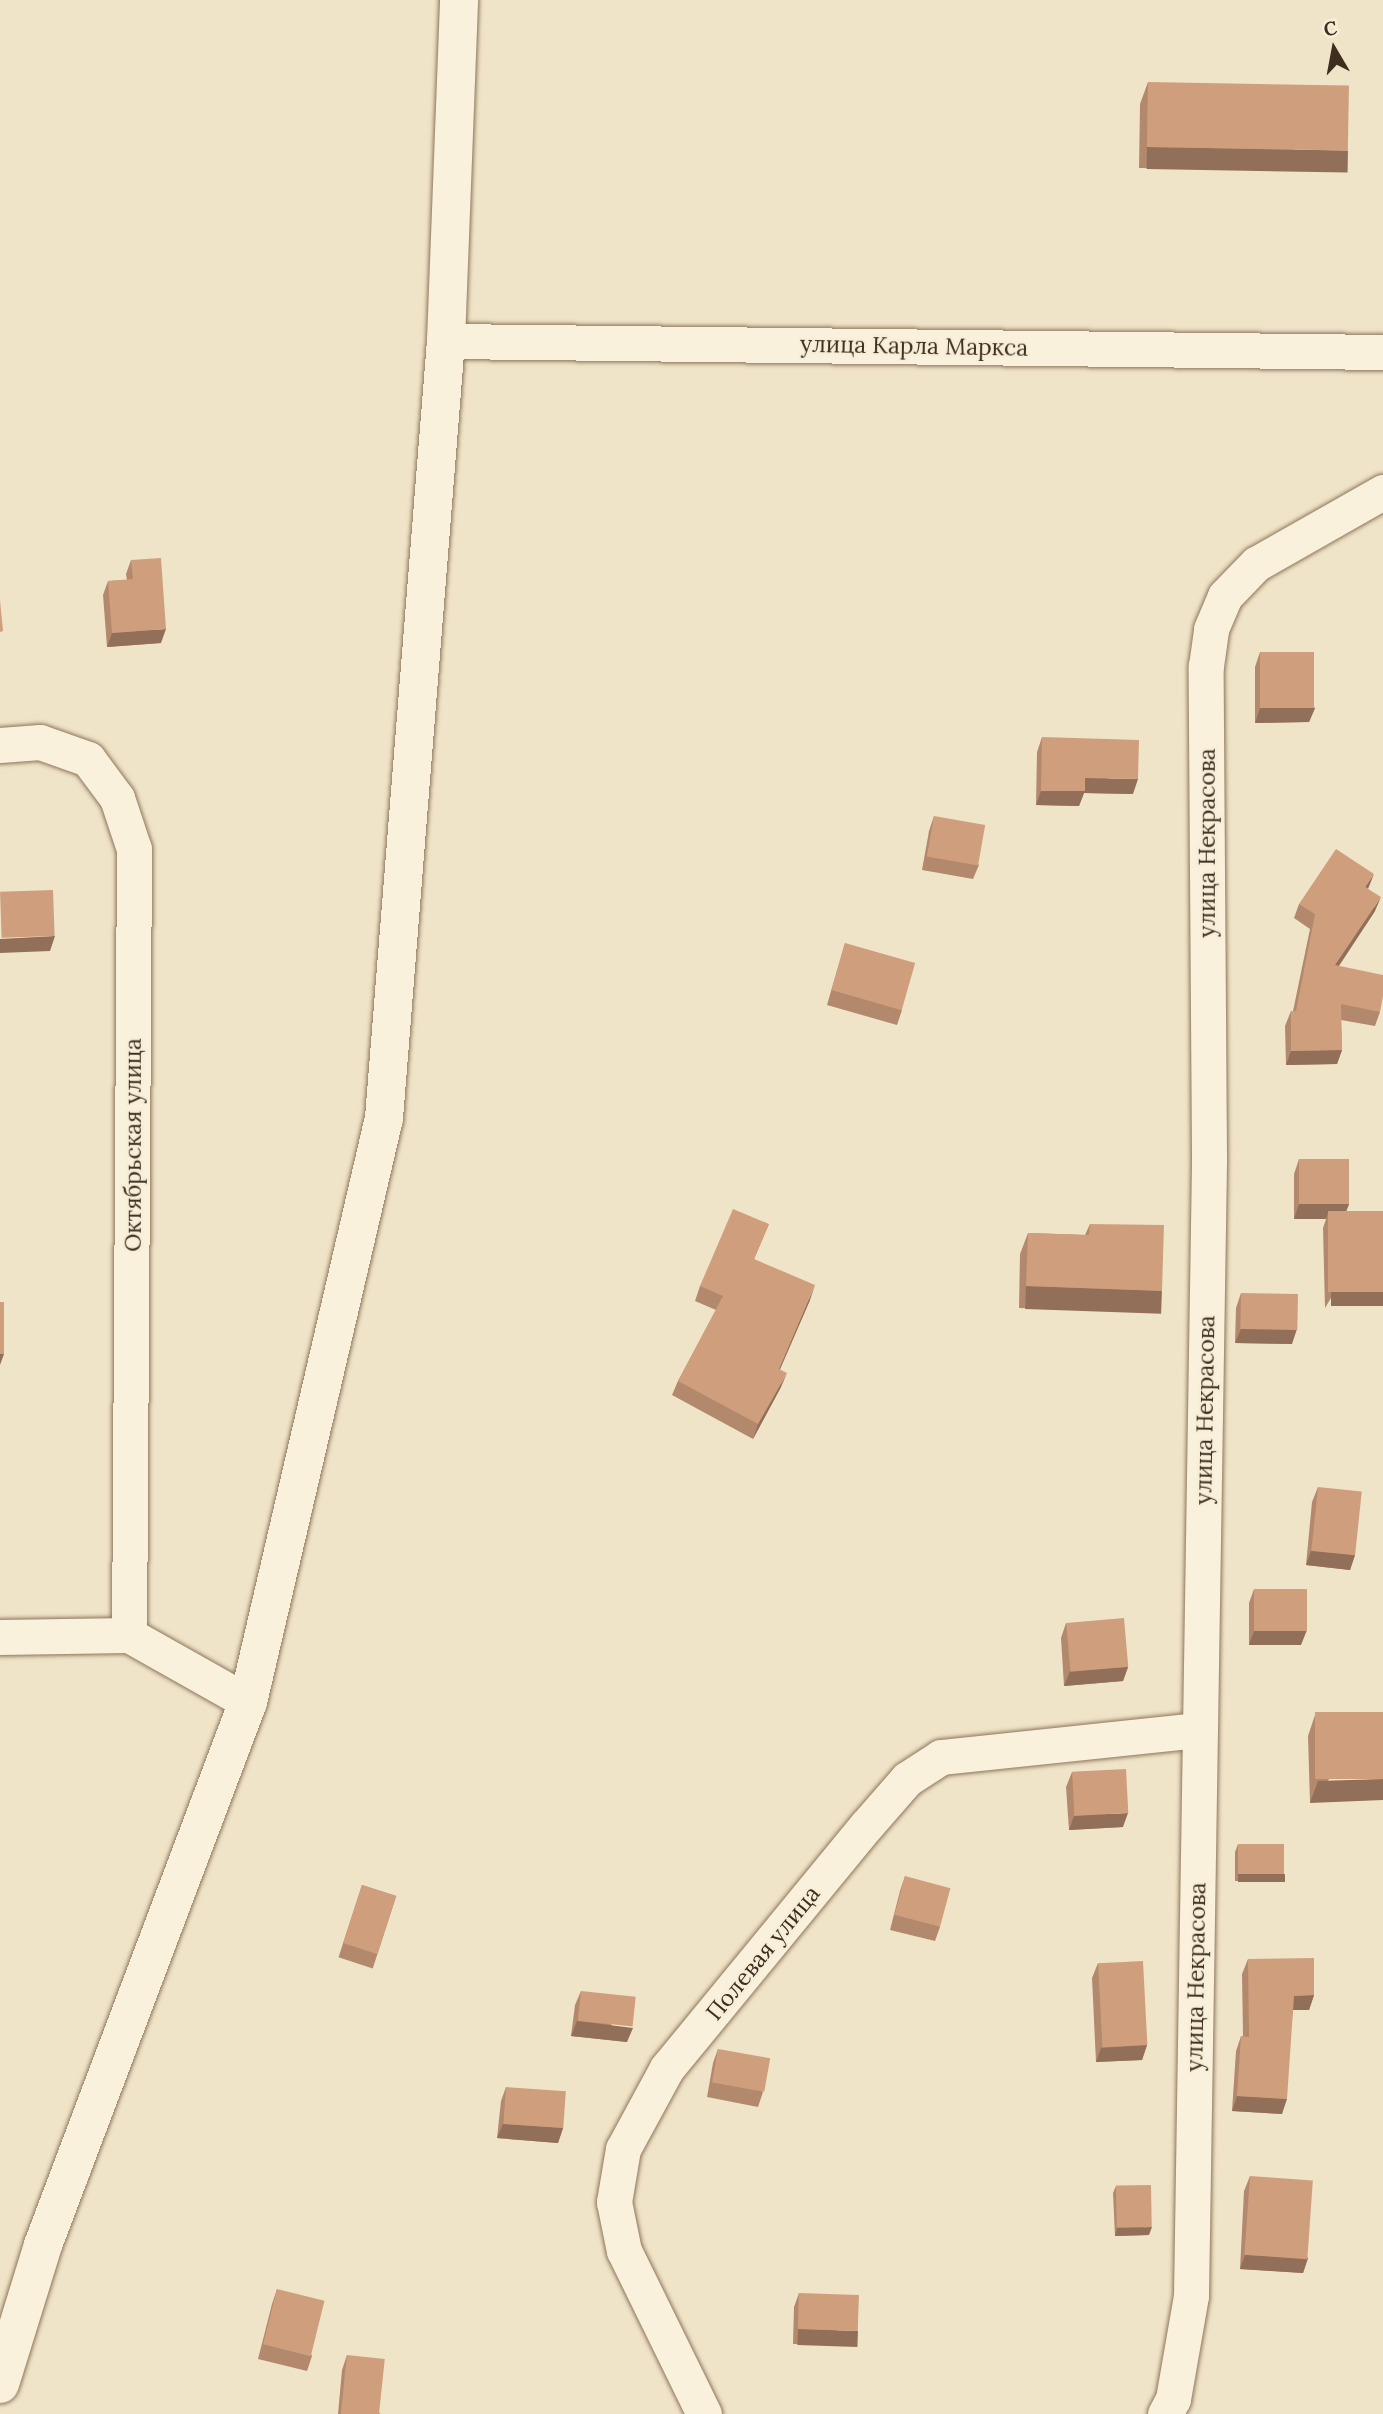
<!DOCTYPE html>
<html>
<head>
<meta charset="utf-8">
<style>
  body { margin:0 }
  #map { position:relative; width:1383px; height:2414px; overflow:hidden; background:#f0e4c8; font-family:Lora,serif }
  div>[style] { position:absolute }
  .roads { filter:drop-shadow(0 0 2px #8d765c) drop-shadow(0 0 2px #8d765c) }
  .street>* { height:35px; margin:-17.5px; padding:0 17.5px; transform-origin:17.5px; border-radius:17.5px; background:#faf1dc }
  .secondary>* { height:38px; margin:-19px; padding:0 19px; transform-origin:19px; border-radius:19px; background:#faf1dc }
  .wall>* { inset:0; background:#b2896c; transform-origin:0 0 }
  .shaded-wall>* { inset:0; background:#916f58; transform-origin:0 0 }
  .building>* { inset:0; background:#cf9f7d; transform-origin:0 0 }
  span { translate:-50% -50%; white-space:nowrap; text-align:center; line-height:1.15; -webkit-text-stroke:5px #f7eed8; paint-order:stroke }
  .street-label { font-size:23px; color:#3d2e20 }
  .north { position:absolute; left:1299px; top:14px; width:70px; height:70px; -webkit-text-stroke:5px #f7eed8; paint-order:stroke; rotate:350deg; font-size:19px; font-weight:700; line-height:28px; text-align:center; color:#3d2e20 }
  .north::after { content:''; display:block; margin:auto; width:24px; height:32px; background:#3d2e20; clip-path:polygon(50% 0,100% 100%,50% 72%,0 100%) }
</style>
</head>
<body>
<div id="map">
  <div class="roads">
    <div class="street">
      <div style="left:446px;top:341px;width:937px;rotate:0.67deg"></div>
      <div style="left:0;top:745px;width:40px;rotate:-4.3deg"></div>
      <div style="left:40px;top:742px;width:51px;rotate:19.5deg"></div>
      <div style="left:88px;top:759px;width:49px;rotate:53.4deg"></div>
      <div style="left:117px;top:798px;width:54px;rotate:71.6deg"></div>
      <div style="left:134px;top:849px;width:786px;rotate:90.36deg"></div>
      <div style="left:0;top:1637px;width:129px;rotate:-0.9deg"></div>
      <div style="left:129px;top:1635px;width:137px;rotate:29.4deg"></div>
      <div style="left:704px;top:2414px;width:182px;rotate:-116.1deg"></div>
      <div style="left:624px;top:2251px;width:50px;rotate:-101.5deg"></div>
      <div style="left:614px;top:2202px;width:54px;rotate:-80.4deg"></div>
      <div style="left:623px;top:2149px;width:92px;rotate:-61.5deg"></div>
      <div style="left:667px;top:2068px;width:313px;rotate:-50.6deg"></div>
      <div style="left:866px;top:1826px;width:62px;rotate:-48.9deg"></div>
      <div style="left:907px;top:1779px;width:40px;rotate:-32.9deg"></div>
      <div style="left:941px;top:1757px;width:260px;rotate:-6deg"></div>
      <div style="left:1165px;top:2414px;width:17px;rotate:-62deg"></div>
      <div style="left:1173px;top:2399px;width:105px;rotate:-80.1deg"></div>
      <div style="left:1191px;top:2296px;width:1139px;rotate:-89.09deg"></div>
      <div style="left:1209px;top:1157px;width:491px;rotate:-90.4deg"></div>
      <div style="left:1206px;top:666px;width:37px;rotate:-82deg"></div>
      <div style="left:1211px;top:629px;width:36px;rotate:-67deg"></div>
      <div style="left:1225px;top:596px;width:45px;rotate:-45.9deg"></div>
      <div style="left:1256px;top:564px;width:146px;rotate:-29.6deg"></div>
    </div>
    <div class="secondary">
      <div style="left:0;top:2384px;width:145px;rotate:-72.8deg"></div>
      <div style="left:43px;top:2245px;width:580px;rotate:-69.32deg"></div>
      <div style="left:248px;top:1702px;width:600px;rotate:-76.89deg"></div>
      <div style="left:384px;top:1118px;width:779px;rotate:-85.44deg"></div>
      <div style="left:446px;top:341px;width:341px;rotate:-87.8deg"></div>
    </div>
  </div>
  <div class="wall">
    <div style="clip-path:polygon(1148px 82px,1340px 171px,1139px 168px,1140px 104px)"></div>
    <div style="clip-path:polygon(131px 560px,161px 643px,107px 647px,103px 595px,108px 581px,127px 580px,126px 574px)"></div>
    <div style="clip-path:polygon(1260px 652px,1315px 708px,1309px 722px,1255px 723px,1255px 667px)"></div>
    <div style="clip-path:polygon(1042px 737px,1133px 794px,1084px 793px,1079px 806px,1036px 805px,1037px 752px)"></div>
    <div style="clip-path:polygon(934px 816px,979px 865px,973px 879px,922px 870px,929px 831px)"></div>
    <div style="clip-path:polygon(1368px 889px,1375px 911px,1339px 966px,1380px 1012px,1375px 1026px,1341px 1020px,1342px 1050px,1337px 1064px,1286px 1065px,1285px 1026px,1291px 1011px,1293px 1011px,1310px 929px,1294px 918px,1299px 904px)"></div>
    <div style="clip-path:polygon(845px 943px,902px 1010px,897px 1025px,827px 1005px)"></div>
    <div style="clip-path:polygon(1299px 1159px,1349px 1204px,1346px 1212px,1383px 1211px,1325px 1308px,1323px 1228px,1326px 1219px,1294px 1219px,1294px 1174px)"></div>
    <div style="clip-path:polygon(769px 1224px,754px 1259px,810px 1300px,780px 1369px,781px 1387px,753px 1439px,672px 1395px,678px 1381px,716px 1310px,695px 1301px,700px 1286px)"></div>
    <div style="clip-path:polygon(1090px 1224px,1162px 1291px,1154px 1312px,1019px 1308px,1020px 1254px,1028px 1233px,1085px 1235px)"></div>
    <div style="clip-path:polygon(1241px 1293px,1292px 1344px,1235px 1343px,1236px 1308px)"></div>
    <div style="clip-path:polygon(1318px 1487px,1355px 1555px,1350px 1570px,1306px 1565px,1312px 1502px)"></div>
    <div style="clip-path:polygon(1254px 1589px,1301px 1645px,1249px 1645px,1249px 1603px)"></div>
    <div style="clip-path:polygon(1066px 1623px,1128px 1667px,1123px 1681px,1064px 1686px,1061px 1638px)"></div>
    <div style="clip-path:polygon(1383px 1712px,1310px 1803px,1308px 1736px,1315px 1715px)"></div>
    <div style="clip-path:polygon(1072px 1772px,1123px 1827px,1069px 1830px,1066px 1787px)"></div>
    <div style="clip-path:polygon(1238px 1844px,1282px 1881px,1235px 1881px,1235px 1852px)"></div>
    <div style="clip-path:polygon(905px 1876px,940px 1927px,935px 1941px,890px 1930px,900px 1891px)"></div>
    <div style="left:362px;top:1885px;width:36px;height:76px;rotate:18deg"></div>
    <div style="clip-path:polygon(1248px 1959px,1314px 1995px,1309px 2010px,1293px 2010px,1282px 2114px,1232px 2111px,1236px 2051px,1241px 2036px,1243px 2036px,1242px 1974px)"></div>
    <div style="clip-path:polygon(1098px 1963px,1147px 2045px,1142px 2060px,1096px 2062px,1092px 1978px)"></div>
    <div style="clip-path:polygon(581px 1991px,627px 2042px,571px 2036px,575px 2005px)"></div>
    <div style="clip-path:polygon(718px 2049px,763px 2092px,758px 2107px,707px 2097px,713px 2063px)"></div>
    <div style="clip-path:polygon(506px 2087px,563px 2128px,558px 2143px,497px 2138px,501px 2101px)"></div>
    <div style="clip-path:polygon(1250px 2176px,1308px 2258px,1303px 2273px,1240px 2269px,1244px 2191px)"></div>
    <div style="clip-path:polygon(1116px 2186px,1149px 2235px,1115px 2236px,1113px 2193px)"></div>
    <div style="clip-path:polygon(277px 2289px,312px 2356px,307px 2371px,258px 2359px,272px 2304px)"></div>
    <div style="clip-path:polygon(799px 2293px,853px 2346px,793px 2344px,794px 2307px)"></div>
    <div style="clip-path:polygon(347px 2355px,380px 2414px,338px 2414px,342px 2370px)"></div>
  </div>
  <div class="shaded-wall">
    <div style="left:1147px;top:147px;width:201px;height:22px;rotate:1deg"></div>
    <div style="clip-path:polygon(166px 629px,161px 643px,107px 647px,112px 633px)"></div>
    <div style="clip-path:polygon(1260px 708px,1315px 708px,1309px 722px,1255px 723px)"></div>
    <div style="clip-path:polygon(1085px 778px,1138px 779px,1133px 794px,1084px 793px,1079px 806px,1036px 805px,1041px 791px)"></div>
    <div style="clip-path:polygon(1374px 874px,1368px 889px,1365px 887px)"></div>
    <div style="clip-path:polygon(1381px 897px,1375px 911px,1330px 979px,1335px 965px)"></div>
    <div style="clip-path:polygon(55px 936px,50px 951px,0 953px,0 939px)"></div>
    <div style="clip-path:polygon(1342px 1050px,1337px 1064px,1286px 1065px,1291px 1051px)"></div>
    <div style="clip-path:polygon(1299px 1204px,1349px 1204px,1343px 1219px,1328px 1213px,1326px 1219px,1294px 1219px)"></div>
    <div style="clip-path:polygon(815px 1285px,810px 1300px,774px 1383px,779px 1369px)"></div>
    <div style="left:1026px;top:1286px;width:136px;height:23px;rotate:2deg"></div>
    <div style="left:1383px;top:1292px;width:14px;height:52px;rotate:90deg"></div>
    <div style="clip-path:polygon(1241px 1329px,1297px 1329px,1292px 1344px,1235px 1343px)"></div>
    <div style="clip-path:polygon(0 1354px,4px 1354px,0 1365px)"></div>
    <div style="clip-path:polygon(787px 1373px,781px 1387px,753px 1439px,758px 1424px)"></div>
    <div style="clip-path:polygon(1311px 1551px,1355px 1555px,1350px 1570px,1306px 1565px)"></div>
    <div style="clip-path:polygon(1307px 1630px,1301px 1645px,1249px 1645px,1254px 1631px)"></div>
    <div style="clip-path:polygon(1128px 1667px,1123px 1681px,1064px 1686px,1070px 1671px)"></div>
    <div style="clip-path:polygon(1383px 1779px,1383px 1800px,1310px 1803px,1318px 1781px)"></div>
    <div style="clip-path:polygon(1128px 1813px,1123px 1827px,1069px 1830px,1074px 1816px)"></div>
    <div style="left:1238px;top:1874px;width:47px;height:8px"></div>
    <div style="clip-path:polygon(1314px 1995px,1309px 2010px,1288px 2010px,1294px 1996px)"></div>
    <div style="clip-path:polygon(577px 2021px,633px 2028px,627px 2042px,571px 2036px)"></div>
    <div style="clip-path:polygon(1147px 2045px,1142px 2060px,1096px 2062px,1101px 2048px)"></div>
    <div style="clip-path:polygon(1237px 2096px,1287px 2099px,1282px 2114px,1232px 2111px)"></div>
    <div style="clip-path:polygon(503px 2124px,563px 2128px,558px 2143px,497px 2138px)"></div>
    <div style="clip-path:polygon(1152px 2227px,1149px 2235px,1115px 2236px,1117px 2228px)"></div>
    <div style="clip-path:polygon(1245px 2255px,1308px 2258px,1303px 2273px,1240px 2269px)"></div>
    <div style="left:798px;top:2329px;width:60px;height:16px;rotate:2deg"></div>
  </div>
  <div class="building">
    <div style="left:1148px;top:82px;width:201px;height:65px;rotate:1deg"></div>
    <div style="clip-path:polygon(161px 558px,166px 629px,112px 633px,108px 581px,133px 579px,131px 560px)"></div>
    <div style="clip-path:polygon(0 600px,3px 631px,0 632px)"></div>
    <div style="left:1260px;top:652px;width:54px;height:56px"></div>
    <div style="clip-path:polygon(1042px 737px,1139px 740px,1138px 779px,1085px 778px,1085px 791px,1041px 791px)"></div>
    <div style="left:934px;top:816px;width:52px;height:41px;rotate:10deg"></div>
    <div style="clip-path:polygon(1336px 849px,1374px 874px,1365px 887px,1381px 897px,1335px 965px,1383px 975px,1383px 996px,1380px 1012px,1341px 1004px,1342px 1050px,1291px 1051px,1291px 1011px,1296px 1011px,1315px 914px,1299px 904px)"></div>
    <div style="left:53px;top:890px;width:46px;height:53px;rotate:88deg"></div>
    <div style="left:845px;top:943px;width:73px;height:49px;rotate:16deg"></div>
    <div style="left:1299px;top:1159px;width:50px;height:45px"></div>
    <div style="clip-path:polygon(733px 1209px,769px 1224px,754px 1259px,815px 1285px,779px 1369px,787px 1373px,758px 1424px,678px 1381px,723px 1296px,700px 1286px)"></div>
    <div style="left:1383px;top:1211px;width:81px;height:55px;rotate:90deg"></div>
    <div style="clip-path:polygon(1090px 1224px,1164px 1225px,1162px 1291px,1026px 1286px,1028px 1233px,1089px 1235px)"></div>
    <div style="left:1241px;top:1293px;width:57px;height:36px;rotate:1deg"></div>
    <div style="left:0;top:1302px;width:4px;height:52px"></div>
    <div style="left:1318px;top:1487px;width:44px;height:64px;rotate:6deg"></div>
    <div style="left:1254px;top:1589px;width:53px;height:42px"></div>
    <div style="left:1124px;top:1618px;width:49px;height:58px;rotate:85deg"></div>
    <div style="left:1383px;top:1712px;width:67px;height:68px;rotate:90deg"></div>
    <div style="left:1126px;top:1769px;width:44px;height:54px;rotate:87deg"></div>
    <div style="left:1238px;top:1844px;width:46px;height:30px"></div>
    <div style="left:905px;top:1876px;width:47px;height:40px;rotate:15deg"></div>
    <div style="left:362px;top:1885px;width:36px;height:61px;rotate:18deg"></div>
    <div style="clip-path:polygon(1314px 1958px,1314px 1995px,1294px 1996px,1287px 2099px,1237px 2096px,1241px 2036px,1249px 2037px,1248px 1959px)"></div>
    <div style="left:1143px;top:1961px;width:84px;height:45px;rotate:87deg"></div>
    <div style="left:581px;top:1991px;width:55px;height:30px;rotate:6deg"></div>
    <div style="left:718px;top:2049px;width:53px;height:34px;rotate:10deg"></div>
    <div style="left:506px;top:2087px;width:60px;height:37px;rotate:4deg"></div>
    <div style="left:1250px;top:2176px;width:63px;height:79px;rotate:4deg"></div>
    <div style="left:1151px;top:2185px;width:42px;height:35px;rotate:89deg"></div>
    <div style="left:277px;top:2289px;width:49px;height:57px;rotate:14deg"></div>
    <div style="left:799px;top:2293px;width:60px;height:36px;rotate:2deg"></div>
    <div style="left:347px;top:2355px;width:38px;height:59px;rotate:6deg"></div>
  </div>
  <div class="street-label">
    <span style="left:914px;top:346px;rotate:1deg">улица Карла Маркса</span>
    <span style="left:1207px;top:843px;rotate:-90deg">улица Некрасова</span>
    <span style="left:133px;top:1145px;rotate:-90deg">Октябрьская улица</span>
    <span style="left:1205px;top:1410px;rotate:-89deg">улица Некрасова</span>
    <span style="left:763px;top:1953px;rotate:-51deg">Полевая улица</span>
    <span style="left:1196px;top:1977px;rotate:-89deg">улица Некрасова</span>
  </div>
  <div class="north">С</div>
</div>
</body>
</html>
